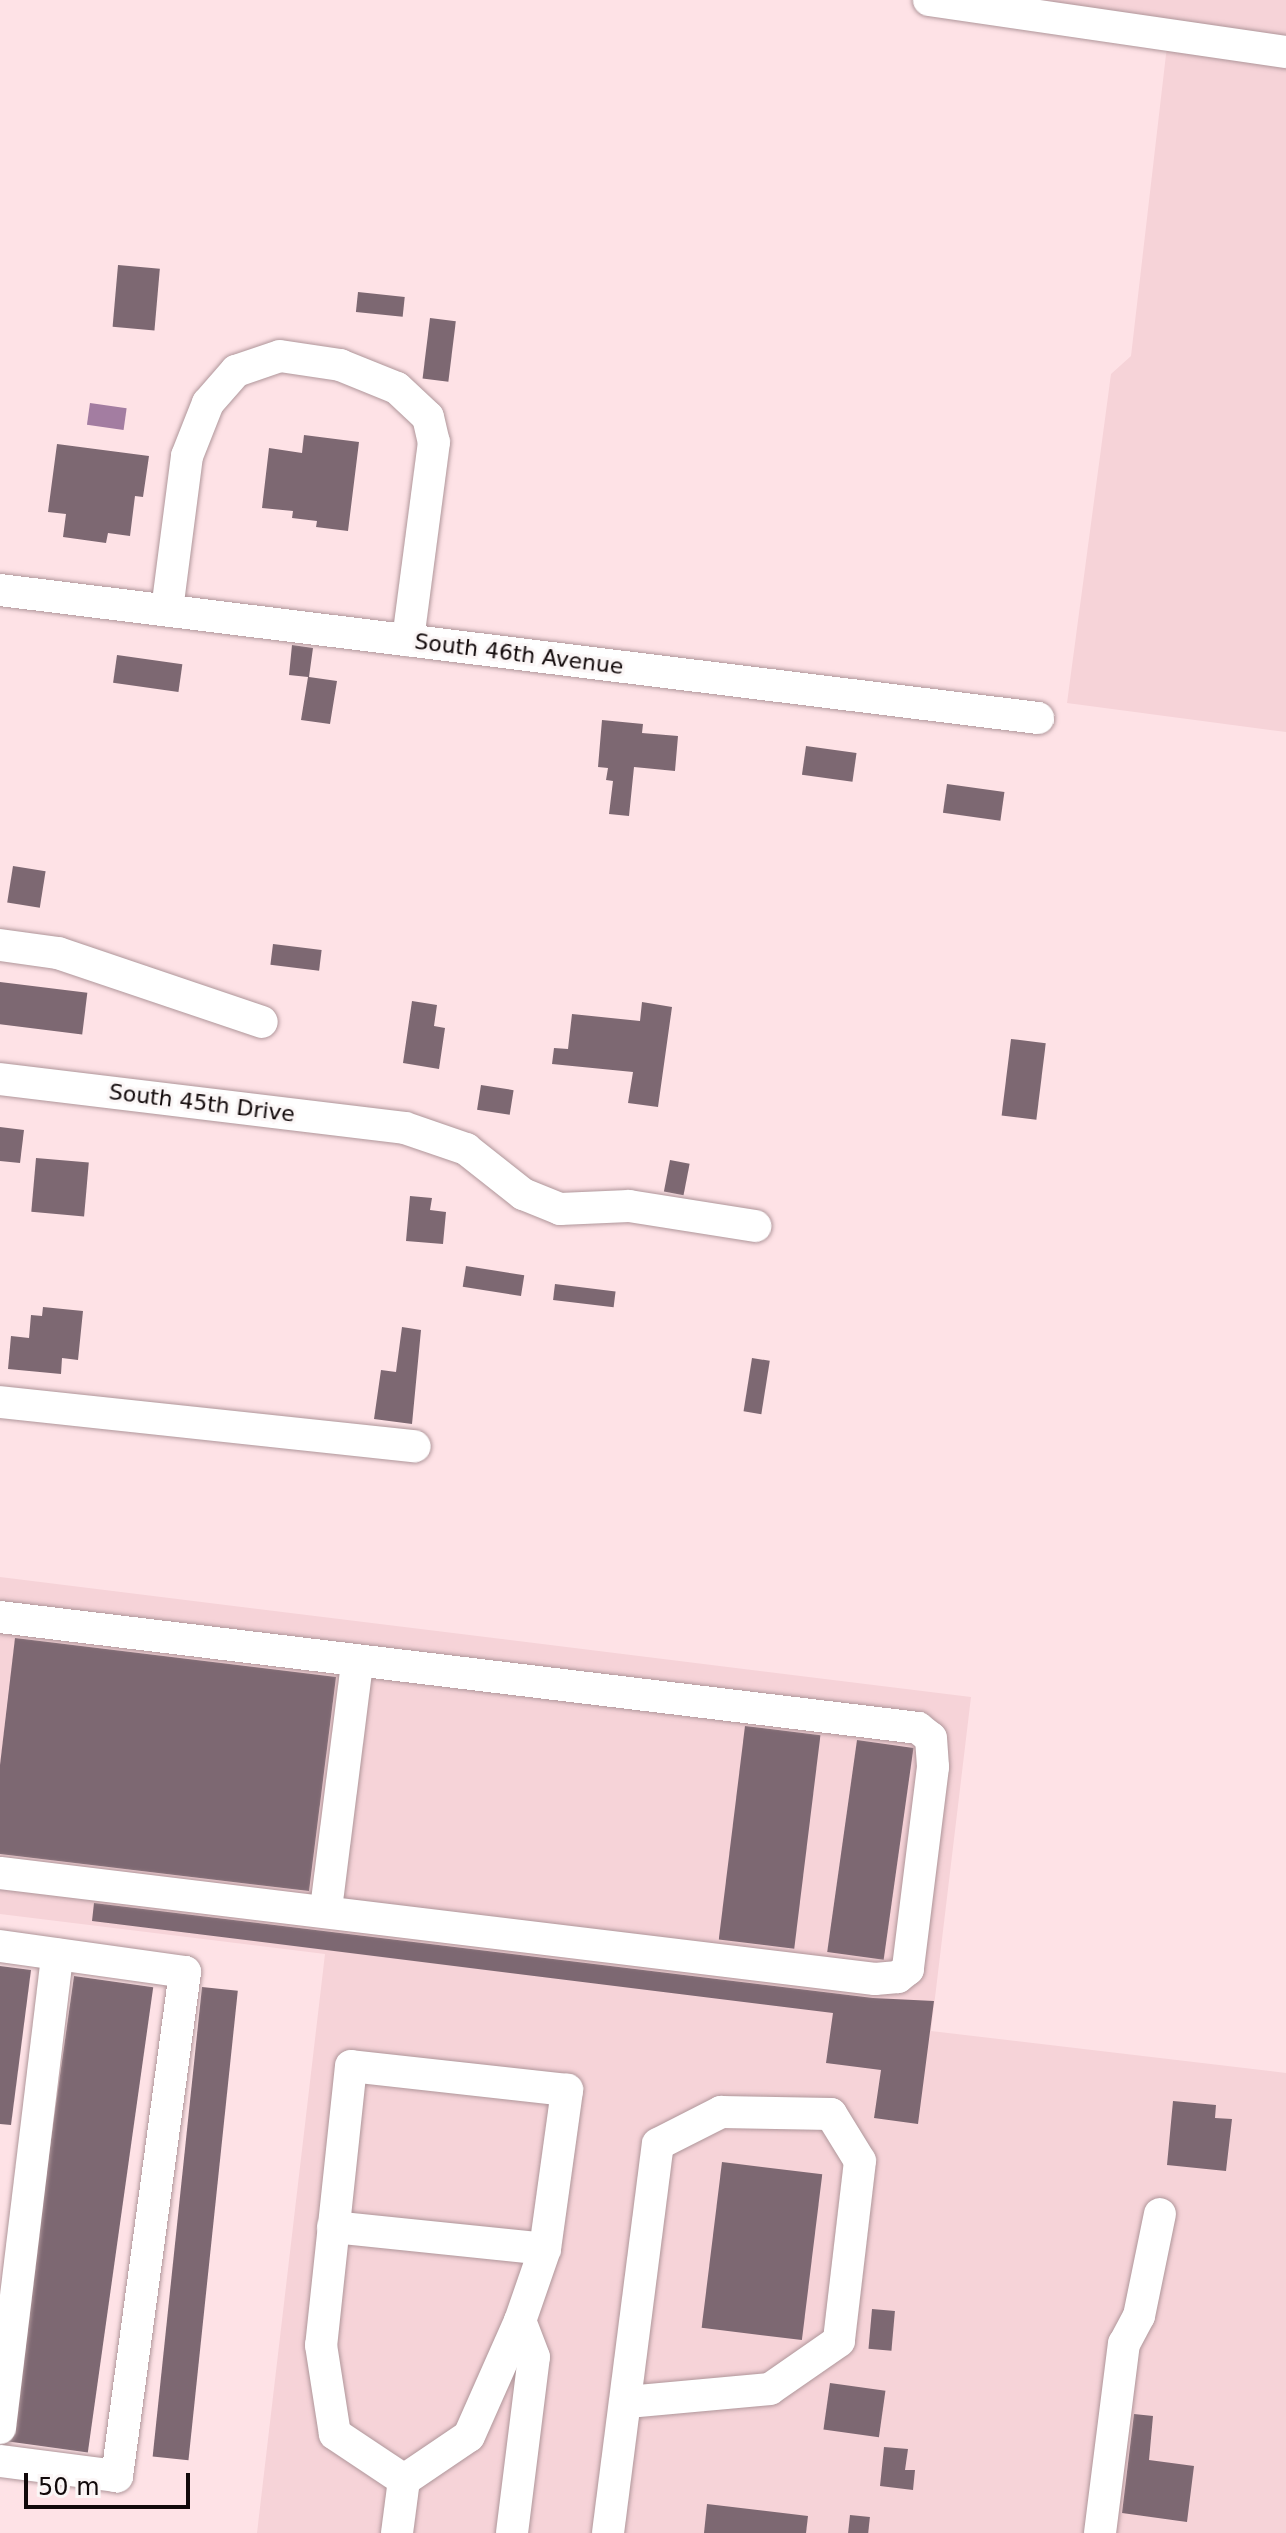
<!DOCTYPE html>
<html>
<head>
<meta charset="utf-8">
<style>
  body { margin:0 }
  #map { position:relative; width:1286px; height:2533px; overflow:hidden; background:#fee2e6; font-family:"DejaVu Sans",sans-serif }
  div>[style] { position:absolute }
  .built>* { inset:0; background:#f6d3d8 }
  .water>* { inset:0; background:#a37da1; transform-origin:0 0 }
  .building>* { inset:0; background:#7d6872; transform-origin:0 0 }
  .roads { filter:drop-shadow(0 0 2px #af969a) drop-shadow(0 0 2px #af969a) }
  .minor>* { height:32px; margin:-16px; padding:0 16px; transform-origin:16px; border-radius:16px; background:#fff }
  span { translate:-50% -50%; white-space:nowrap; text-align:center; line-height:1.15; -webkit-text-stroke:6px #fbf6f6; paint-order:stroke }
  .street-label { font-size:22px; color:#11090a }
  .scale { position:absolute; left:24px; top:2473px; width:166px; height:36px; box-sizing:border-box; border:4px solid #11090a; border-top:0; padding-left:10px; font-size:24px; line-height:28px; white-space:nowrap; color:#11090a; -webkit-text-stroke:6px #fbf6f6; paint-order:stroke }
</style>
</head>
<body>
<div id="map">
  <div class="built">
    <div style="clip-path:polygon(1035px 0,1286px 0,1286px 732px,1067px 703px,1111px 374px,1131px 356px,1170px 20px)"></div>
    <div style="clip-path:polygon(0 1577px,971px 1697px,931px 2031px,1286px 2073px,1286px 2533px,257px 2533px,325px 1954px,0 1914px)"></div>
  </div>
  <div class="water">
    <div style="left:90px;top:403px;width:37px;height:22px;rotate:8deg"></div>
  </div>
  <div class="building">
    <div style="left:118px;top:265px;width:42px;height:62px;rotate:5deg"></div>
    <div style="left:358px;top:292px;width:47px;height:20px;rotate:6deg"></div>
    <div style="left:430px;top:318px;width:26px;height:61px;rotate:7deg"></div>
    <div style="clip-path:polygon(304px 435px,359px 442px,348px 531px,316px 527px,317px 521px,292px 518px,293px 511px,262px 508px,269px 448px,302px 453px)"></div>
    <div style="clip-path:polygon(57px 444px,149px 456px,143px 497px,135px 496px,130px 536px,108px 533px,106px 543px,63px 537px,66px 514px,48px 512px)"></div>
    <div style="clip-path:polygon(292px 645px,313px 648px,309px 677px,337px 681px,330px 724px,301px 720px,308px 677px,289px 675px)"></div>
    <div style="left:117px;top:655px;width:66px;height:28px;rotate:8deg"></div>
    <div style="clip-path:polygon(602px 720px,643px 724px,642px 733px,678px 736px,675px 771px,634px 767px,629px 816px,609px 814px,613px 781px,606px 780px,608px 768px,598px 767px)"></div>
    <div style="left:806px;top:746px;width:51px;height:29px;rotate:8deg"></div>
    <div style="left:947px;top:784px;width:58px;height:29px;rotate:8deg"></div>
    <div style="left:13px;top:866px;width:33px;height:37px;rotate:9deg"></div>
    <div style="left:273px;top:944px;width:49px;height:21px;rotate:7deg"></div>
    <div style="left:0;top:982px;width:88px;height:42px;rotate:7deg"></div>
    <div style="clip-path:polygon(412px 1001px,437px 1005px,434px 1026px,445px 1028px,439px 1069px,403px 1063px)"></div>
    <div style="clip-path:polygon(642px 1002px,672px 1007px,658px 1107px,628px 1103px,633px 1072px,552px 1064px,554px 1048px,568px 1049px,572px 1014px,640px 1021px)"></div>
    <div style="left:1011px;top:1039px;width:35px;height:77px;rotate:7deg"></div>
    <div style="left:481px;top:1085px;width:33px;height:25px;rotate:9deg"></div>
    <div style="clip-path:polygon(0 1127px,24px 1130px,20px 1163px,0 1161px)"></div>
    <div style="left:36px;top:1158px;width:53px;height:54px;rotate:5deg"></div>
    <div style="left:670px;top:1160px;width:20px;height:32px;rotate:11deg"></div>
    <div style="clip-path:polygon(410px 1196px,432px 1198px,430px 1210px,446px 1212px,443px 1244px,406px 1241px)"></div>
    <div style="left:466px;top:1266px;width:59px;height:21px;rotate:9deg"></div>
    <div style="left:555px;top:1284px;width:61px;height:16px;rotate:7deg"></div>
    <div style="clip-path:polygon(43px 1307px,83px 1311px,78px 1360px,62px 1358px,61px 1374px,8px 1369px,11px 1336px,29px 1338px,31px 1315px,42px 1316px)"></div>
    <div style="clip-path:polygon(402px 1327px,421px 1330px,412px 1424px,374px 1419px,381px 1370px,396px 1372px)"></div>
    <div style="left:752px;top:1358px;width:18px;height:54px;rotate:9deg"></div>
    <div style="clip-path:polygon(15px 1638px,336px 1677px,309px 1891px,0 1854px,0 1765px)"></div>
    <div style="left:745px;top:1726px;width:76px;height:215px;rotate:7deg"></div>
    <div style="left:857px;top:1740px;width:57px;height:214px;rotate:8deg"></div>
    <div style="clip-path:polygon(94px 1903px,873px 1998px,934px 2001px,918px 2124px,874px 2118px,881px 2070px,826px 2063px,833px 2013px,92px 1921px)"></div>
    <div style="clip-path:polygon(0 1966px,31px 1970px,11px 2125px,0 2124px)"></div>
    <div style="left:74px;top:1976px;width:80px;height:470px;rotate:8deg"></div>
    <div style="left:202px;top:1987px;width:36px;height:472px;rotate:6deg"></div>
    <div style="clip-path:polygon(1173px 2101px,1216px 2105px,1215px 2118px,1232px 2119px,1226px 2171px,1167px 2165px)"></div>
    <div style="left:722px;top:2162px;width:101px;height:167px;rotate:7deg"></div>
    <div style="left:872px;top:2309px;width:23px;height:40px;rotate:5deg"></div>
    <div style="left:830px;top:2383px;width:56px;height:47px;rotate:8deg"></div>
    <div style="clip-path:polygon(1134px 2414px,1153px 2416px,1149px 2460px,1194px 2466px,1187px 2522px,1122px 2513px)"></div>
    <div style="clip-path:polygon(884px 2447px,908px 2449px,905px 2470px,915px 2470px,913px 2490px,880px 2486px)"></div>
    <div style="clip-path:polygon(707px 2504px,808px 2516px,806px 2533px,704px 2533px)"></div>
    <div style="left:850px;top:2515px;width:20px;height:18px;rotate:6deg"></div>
  </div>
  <div class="roads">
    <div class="minor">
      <div style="left:929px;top:0;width:361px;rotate:8.3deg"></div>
      <div style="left:0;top:590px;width:1046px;rotate:7.03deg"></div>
      <div style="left:167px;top:610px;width:155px;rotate:-82.6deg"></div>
      <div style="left:187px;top:456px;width:57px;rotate:-68.4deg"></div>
      <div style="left:208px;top:403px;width:43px;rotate:-48.8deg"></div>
      <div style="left:236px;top:371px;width:46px;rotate:-18.8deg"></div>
      <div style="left:280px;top:356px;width:61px;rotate:8.5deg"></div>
      <div style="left:340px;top:365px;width:61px;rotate:22deg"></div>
      <div style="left:397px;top:388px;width:42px;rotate:43.1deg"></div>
      <div style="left:428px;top:417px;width:26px;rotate:77deg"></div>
      <div style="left:434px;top:442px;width:200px;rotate:97.5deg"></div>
      <div style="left:0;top:945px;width:59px;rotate:7.9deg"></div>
      <div style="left:58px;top:953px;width:215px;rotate:18.7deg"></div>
      <div style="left:0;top:1079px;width:408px;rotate:6.9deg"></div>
      <div style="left:405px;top:1128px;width:65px;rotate:19deg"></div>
      <div style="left:466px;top:1149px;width:73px;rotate:38.3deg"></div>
      <div style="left:523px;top:1194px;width:40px;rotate:22deg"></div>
      <div style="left:560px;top:1209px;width:69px;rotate:-2.5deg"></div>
      <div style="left:629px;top:1206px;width:128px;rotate:9deg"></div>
      <div style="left:0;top:1402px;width:417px;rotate:6.1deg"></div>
      <div style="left:0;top:1617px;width:925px;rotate:6.89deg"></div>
      <div style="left:918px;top:1728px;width:16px;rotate:38deg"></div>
      <div style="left:931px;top:1738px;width:29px;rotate:86deg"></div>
      <div style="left:933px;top:1767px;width:204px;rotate:97.1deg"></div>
      <div style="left:908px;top:1969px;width:13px;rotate:141deg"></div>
      <div style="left:898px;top:1977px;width:23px;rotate:175deg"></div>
      <div style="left:875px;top:1979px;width:881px;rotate:-173.09deg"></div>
      <div style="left:326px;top:1909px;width:248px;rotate:-82.8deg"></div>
      <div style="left:0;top:1946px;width:187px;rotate:8deg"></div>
      <div style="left:185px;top:1972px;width:509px;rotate:97.68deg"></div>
      <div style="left:117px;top:2476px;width:118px;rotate:-172.7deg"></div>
      <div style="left:333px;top:2227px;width:213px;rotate:5.9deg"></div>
      <div style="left:0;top:2428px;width:477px;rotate:-83.1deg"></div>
      <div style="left:397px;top:2533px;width:53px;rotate:-82.5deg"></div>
      <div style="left:404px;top:2480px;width:78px;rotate:-34.1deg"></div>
      <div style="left:469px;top:2436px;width:126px;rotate:-66.1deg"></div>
      <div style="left:520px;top:2321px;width:76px;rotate:-70.9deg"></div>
      <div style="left:545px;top:2249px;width:161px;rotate:-82.1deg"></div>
      <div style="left:567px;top:2090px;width:217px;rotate:-173.7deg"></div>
      <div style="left:351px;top:2066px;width:281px;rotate:96.1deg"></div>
      <div style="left:321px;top:2345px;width:90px;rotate:81.1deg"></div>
      <div style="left:335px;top:2434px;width:83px;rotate:33.7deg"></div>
      <div style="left:512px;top:2533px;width:177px;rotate:-82.9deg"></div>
      <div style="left:534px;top:2357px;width:39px;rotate:-111deg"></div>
      <div style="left:608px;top:2533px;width:392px;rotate:-82.7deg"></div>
      <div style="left:658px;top:2144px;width:71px;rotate:-26.9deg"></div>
      <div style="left:721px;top:2112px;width:110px;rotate:1deg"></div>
      <div style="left:831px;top:2114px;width:55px;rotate:58.3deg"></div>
      <div style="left:860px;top:2161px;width:181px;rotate:96.7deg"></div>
      <div style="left:839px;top:2341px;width:84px;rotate:145.2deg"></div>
      <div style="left:770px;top:2389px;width:143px;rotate:174.8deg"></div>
      <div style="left:1100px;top:2533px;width:191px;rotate:-82.8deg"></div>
      <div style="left:1124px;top:2344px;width:32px;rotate:-62deg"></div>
      <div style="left:1139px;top:2316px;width:104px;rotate:-78.4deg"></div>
    </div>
  </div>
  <div class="street-label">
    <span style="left:519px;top:654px;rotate:7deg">South 46th Avenue</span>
    <span style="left:202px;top:1103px;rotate:7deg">South 45th Drive</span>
  </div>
  <div class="scale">50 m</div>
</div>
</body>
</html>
